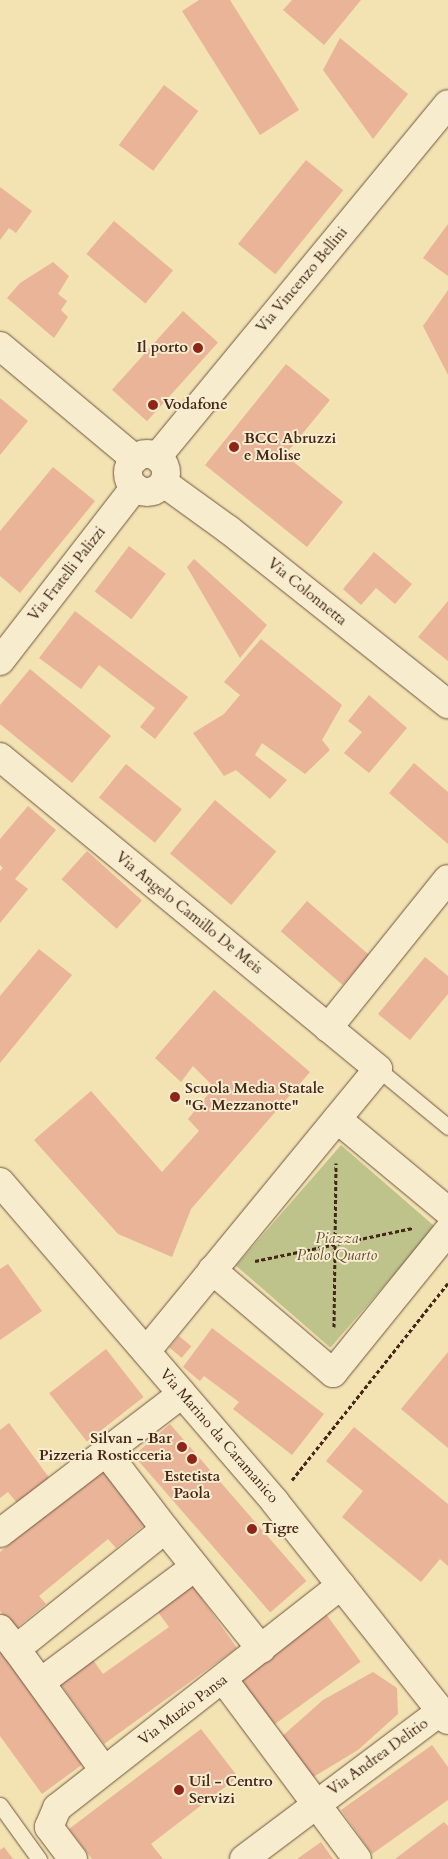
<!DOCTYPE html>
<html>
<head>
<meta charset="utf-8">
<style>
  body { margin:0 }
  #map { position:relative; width:448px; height:1859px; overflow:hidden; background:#f3e2b2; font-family:Cardo,serif }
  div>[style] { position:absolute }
  .green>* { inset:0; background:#bdc38a; transform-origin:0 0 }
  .building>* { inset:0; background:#e9b498; transform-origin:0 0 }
  .path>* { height:3px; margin-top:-1.5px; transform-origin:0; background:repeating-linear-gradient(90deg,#452619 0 4px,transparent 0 6.5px) }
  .roads { filter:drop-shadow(0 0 1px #70553f) drop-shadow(0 0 1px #70553f) }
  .lane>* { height:15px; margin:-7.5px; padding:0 7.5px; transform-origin:7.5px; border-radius:7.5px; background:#f7eccd }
  .street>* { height:28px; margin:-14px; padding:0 14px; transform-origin:14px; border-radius:14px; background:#f7eccd }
  .secondary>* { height:28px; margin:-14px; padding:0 14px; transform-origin:14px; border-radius:14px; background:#f7eccd }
  .secondary>.ring { margin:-14px; padding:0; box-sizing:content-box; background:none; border:28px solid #f7eccd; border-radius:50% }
  .dots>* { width:14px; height:14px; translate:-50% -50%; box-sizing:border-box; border:2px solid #f7eccd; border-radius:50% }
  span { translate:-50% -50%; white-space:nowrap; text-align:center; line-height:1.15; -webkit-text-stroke:4px #f7eccd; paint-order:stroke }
  .street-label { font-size:15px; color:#452619 }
  .poi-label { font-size:15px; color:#452619; font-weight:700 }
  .right { translate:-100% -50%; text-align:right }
  .left { translate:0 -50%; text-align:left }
  .park-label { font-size:15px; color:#634d35; font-style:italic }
</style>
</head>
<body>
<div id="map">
  <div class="green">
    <div style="left:341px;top:1145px;width:125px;height:160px;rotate:41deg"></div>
  </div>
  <div class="building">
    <div style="clip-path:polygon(199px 0,230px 0,299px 110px,260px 135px,182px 11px)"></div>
    <div style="clip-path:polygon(292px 0,361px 0,324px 45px,283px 10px)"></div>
    <div style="clip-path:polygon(340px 38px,408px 94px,373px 139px,323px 70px)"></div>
    <div style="left:164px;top:85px;width:43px;height:75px;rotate:37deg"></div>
    <div style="left:306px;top:160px;width:48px;height:108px;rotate:39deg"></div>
    <div style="clip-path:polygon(0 187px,32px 211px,16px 233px,9px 228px,0 240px)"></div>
    <div style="left:114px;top:221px;width:77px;height:43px;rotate:40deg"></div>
    <div style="clip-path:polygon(448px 224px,448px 276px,423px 258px)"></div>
    <div style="clip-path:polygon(53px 262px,69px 276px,58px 294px,67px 301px,61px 310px,68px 317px,54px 338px,7px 298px,20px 283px)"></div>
    <div style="clip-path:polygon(448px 290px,448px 375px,423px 326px)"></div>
    <div style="left:183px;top:311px;width:47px;height:106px;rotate:42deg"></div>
    <div style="clip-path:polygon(286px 364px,330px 400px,285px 455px,343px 502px,307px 547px,205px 465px)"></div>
    <div style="clip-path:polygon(0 398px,28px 421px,0 455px)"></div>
    <div style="clip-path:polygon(53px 467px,95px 501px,20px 593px,0 576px,0 531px)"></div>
    <div style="left:129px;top:546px;width:46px;height:57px;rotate:37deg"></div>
    <div style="clip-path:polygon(374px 552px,412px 584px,395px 604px,376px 588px,361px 605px,343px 589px)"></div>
    <div style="clip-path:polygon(194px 559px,267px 625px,240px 658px,187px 567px)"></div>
    <div style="clip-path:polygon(448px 601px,448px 661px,418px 637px)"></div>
    <div style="clip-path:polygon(75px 611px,188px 697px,155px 739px,140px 727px,155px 708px,99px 665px,81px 689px,39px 658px)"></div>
    <div style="clip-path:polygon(261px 639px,342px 705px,322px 740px,330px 750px,305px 774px,262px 743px,255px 755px,287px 780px,270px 799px,236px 770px,224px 776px,193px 733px,224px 714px,240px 695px,224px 682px)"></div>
    <div style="clip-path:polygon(30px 669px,111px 736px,72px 783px,0 724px,0 705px)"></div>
    <div style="clip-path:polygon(369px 695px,407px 728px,369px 773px,344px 753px,362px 732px,348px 721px)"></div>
    <div style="clip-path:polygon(414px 763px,448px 792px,448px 844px,389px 793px)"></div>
    <div style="left:126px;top:764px;width:72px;height:43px;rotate:39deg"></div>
    <div style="left:215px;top:800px;width:80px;height:70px;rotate:40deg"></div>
    <div style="clip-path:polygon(28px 806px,56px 830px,15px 879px,28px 889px,0 923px,0 871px,3px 868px,0 865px,0 839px)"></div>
    <div style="left:87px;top:851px;width:74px;height:38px;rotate:42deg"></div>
    <div style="left:307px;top:901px;width:82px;height:40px;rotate:41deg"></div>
    <div style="clip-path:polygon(39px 949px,72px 975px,0 1063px,0 996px)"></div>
    <div style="clip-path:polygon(425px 957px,448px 976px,448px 994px,410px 1040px,378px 1014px)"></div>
    <div style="clip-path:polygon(214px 990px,310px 1072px,191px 1209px,172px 1257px,118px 1234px,34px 1140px,91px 1091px,162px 1172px,199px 1131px,188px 1119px,214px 1087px,193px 1066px,181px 1082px,155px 1058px)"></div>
    <div style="clip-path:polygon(8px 1264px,42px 1311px,0 1340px,0 1269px)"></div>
    <div style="clip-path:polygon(212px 1328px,324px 1414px,292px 1455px,233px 1409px,239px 1402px,204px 1376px,200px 1381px,183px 1367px)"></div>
    <div style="left:179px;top:1336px;width:16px;height:15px;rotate:40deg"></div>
    <div style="left:106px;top:1349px;width:61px;height:72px;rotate:52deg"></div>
    <div style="clip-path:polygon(448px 1352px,448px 1448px,401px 1409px)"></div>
    <div style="clip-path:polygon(9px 1423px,50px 1479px,17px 1503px,8px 1492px,0 1498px,0 1430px)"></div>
    <div style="left:170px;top:1424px;width:208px;height:48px;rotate:49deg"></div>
    <div style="clip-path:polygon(354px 1427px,448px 1504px,448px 1566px,440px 1559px,421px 1582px,342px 1517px,363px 1491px,326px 1461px)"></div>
    <div style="clip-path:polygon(103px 1467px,148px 1522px,116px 1548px,108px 1539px,39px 1596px,46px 1604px,15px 1629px,0 1611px,0 1552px)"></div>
    <div style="clip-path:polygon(190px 1582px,237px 1648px,104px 1744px,58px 1681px,91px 1657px,103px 1674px,169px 1627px,155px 1608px)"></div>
    <div style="left:326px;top:1614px;width:59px;height:111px;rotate:54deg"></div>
    <div style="clip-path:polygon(0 1649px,83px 1764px,42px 1794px,0 1736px)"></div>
    <div style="clip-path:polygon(373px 1672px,397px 1688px,398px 1714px,358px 1750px,310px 1779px,280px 1738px,323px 1700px)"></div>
    <div style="clip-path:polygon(201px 1729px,238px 1777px,151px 1844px,163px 1859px,92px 1859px,69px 1829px)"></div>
    <div style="clip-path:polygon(432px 1745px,448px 1767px,448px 1800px,372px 1854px,341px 1810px)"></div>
    <div style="clip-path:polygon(444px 1822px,448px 1826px,448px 1859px,395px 1859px)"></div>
    <div style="clip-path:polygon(321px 1842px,333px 1859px,297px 1859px)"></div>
    <div style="clip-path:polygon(4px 1847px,13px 1859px,0 1859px,0 1850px)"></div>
  </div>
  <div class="path">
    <div style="left:255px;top:1261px;width:161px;rotate:-11.8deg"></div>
    <div style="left:334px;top:1327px;width:164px;rotate:-89.3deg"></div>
    <div style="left:292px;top:1480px;width:251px;rotate:-51.6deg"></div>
  </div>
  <div class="roads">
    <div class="lane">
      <div style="left:378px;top:1069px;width:91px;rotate:39.6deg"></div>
      <div style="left:0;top:1805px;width:67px;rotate:54.2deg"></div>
    </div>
    <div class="street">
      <div style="left:157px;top:457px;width:457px;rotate:-50.5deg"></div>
      <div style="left:0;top:757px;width:490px;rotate:39.5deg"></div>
      <div style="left:378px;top:1069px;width:365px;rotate:129.4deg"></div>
      <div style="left:328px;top:1028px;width:191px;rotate:-51.2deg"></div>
      <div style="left:337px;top:1119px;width:144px;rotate:39.7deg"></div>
      <div style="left:0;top:1182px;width:422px;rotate:49.3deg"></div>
      <div style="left:275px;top:1502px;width:278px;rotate:51.6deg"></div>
      <div style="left:212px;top:1270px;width:159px;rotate:40.4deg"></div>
      <div style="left:333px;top:1373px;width:183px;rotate:-51deg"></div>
      <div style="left:165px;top:1529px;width:154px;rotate:51.3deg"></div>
      <div style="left:0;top:1533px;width:229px;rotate:-37.4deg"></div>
      <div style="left:0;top:1629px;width:26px;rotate:51deg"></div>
      <div style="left:223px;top:1679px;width:224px;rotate:53.3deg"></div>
      <div style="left:41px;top:1682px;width:192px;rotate:-36.8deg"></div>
      <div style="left:103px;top:1769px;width:148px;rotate:-125.9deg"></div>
      <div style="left:16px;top:1649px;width:191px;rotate:-38.8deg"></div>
      <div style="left:165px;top:1529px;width:97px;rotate:-127.5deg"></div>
      <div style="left:73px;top:1859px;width:40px;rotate:-127deg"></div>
      <div style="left:49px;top:1827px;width:21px;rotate:-67deg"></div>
      <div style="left:57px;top:1808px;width:361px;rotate:-38.1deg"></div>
      <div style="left:244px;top:1859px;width:246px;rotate:-36.9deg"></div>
    </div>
    <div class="secondary">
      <div style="left:0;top:346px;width:176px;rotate:39.9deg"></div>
      <div class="ring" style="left:128px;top:454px;width:10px;height:10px"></div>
      <div style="left:164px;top:483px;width:80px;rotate:35.9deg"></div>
      <div style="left:229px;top:530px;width:280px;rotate:38.5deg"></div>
      <div style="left:0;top:661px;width:220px;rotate:-52.2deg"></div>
    </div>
  </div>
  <div class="dots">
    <div style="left:198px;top:348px;background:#8f2418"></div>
    <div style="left:153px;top:405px;background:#8f2418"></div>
    <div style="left:234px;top:447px;background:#8f2418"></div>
    <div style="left:175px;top:1097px;background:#8f2418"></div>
    <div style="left:182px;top:1447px;background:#8f2418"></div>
    <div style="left:192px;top:1459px;background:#8f2418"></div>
    <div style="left:252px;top:1529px;background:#8f2418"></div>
    <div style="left:179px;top:1790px;background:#8f2418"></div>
  </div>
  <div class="street-label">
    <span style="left:302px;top:280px;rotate:-50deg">Via Vincenzo Bellini</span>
    <span style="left:67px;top:574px;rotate:-52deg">Via Fratelli Palizzi</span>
    <span style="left:307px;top:592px;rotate:39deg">Via Colonnetta</span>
    <span style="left:189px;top:913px;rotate:39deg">Via Angelo Camillo De Meis</span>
    <span style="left:219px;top:1436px;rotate:49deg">Via Marino da Caramanico</span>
    <span style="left:183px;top:1710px;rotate:-37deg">Via Muzio Pansa</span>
    <span style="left:378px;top:1757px;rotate:-36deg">Via Andrea Delitio</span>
  </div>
  <div class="poi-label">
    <span class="right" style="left:188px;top:348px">Il porto</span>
    <span class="left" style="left:163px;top:405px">Vodafone</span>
    <span class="left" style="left:244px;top:447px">BCC Abruzzi<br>e Molise</span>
    <span class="left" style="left:185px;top:1097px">Scuola Media Statale<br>"G. Mezzanotte"</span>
    <span class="right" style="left:172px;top:1447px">Silvan - Bar<br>Pizzeria Rosticceria</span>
    <span style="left:192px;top:1485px">Estetista<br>Paola</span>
    <span class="left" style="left:262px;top:1529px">Tigre</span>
    <span class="left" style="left:189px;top:1790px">Uil - Centro<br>Servizi</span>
  </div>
  <div class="park-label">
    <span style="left:337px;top:1247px">Piazza<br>Paolo Quarto</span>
  </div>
</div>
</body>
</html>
